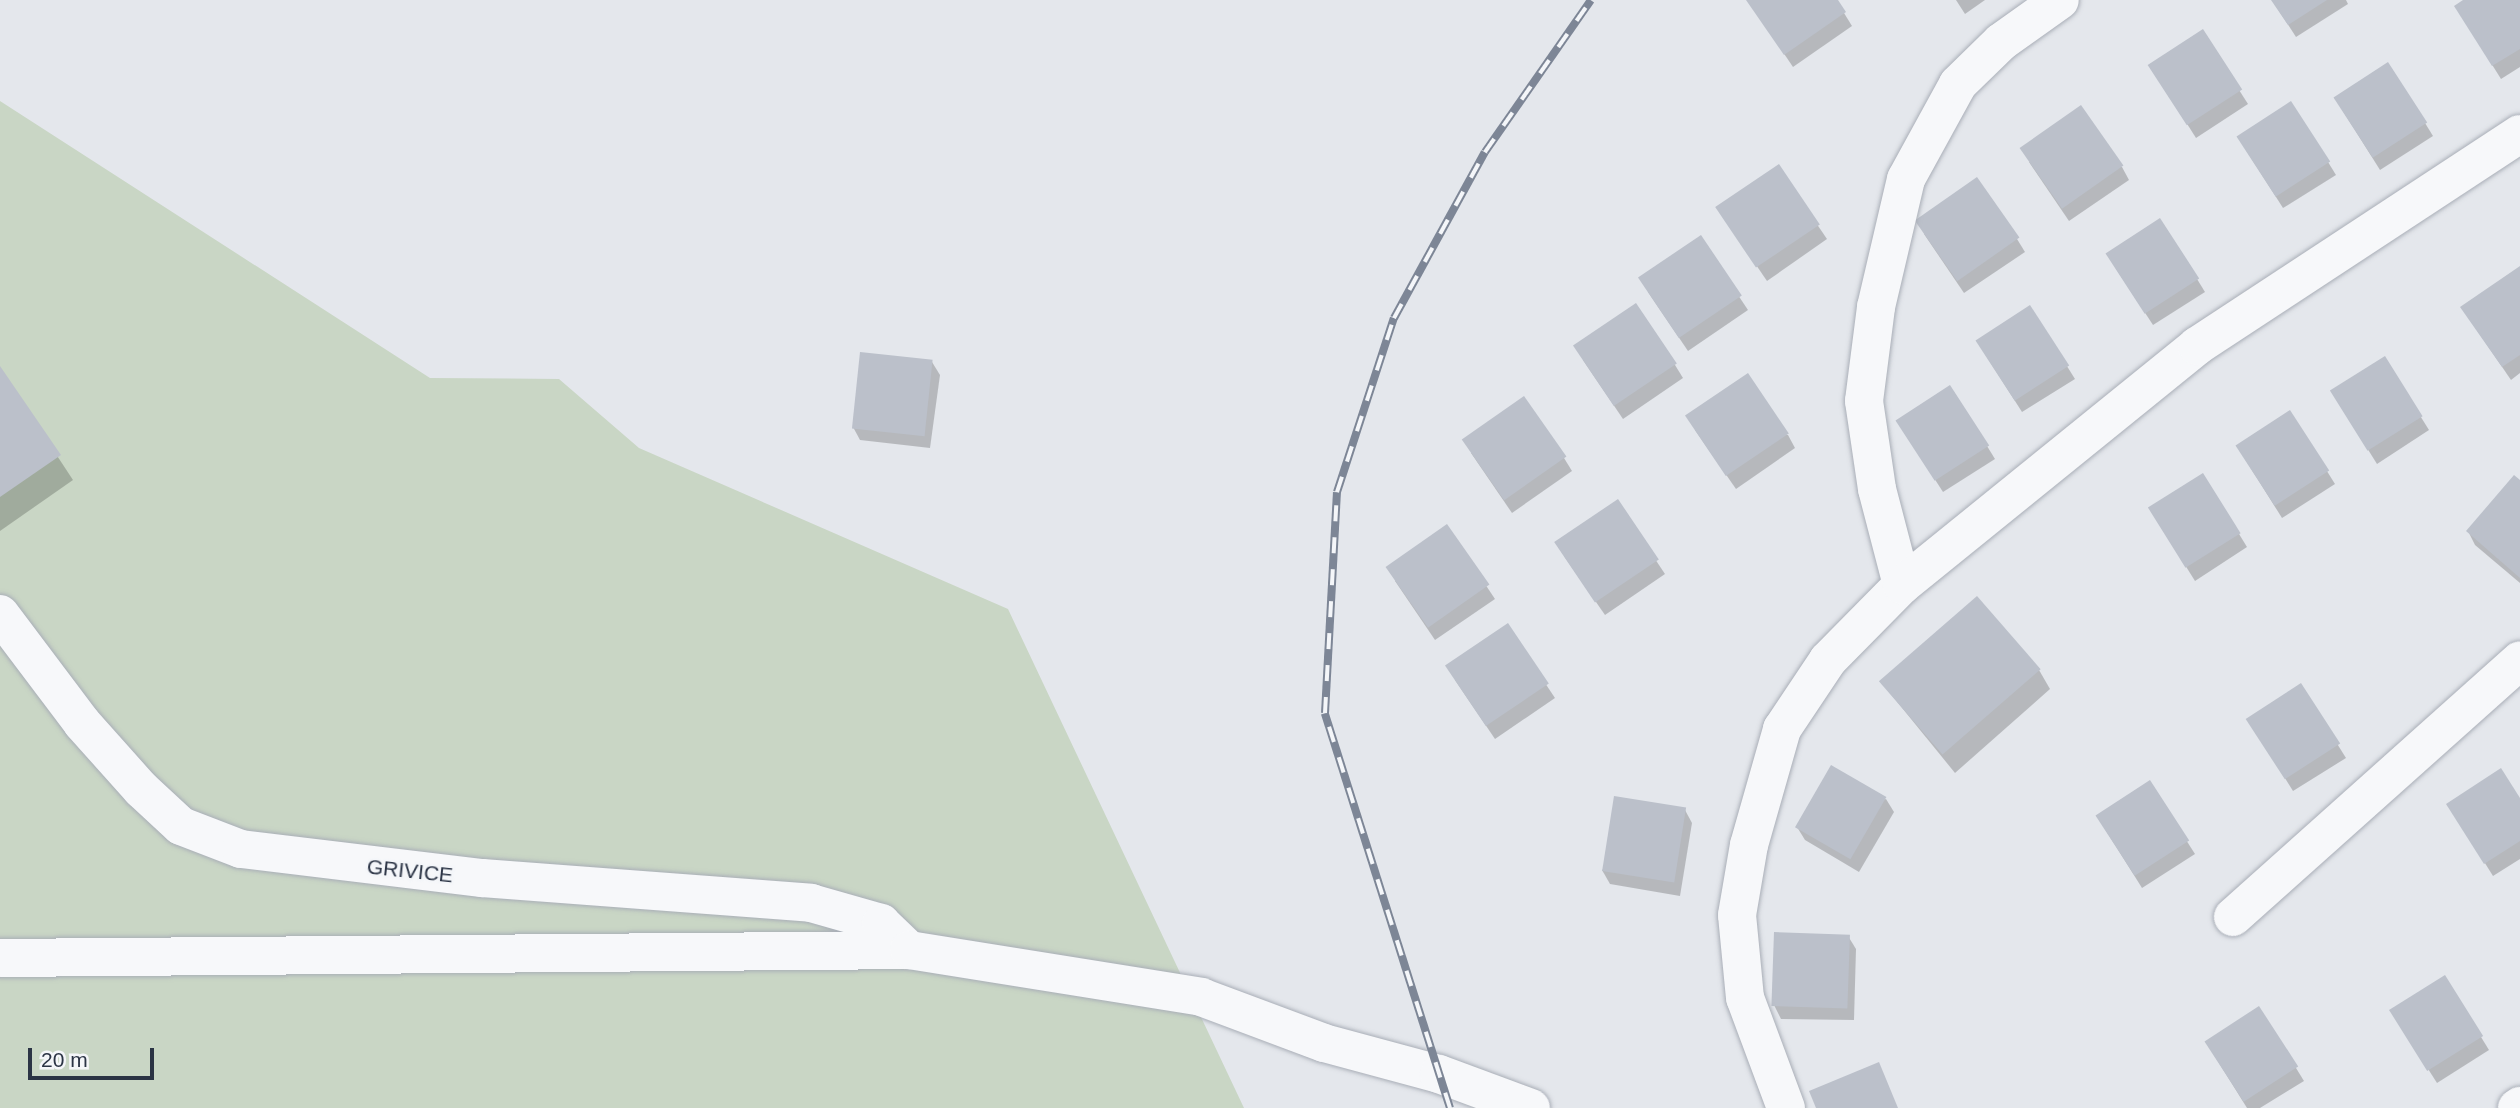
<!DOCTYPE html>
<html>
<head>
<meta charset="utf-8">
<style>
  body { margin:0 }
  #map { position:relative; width:2520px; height:1108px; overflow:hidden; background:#e4e7ec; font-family:Arial,sans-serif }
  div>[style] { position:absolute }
  .green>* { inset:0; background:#c9d6c5 }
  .shadow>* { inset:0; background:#0003 }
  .building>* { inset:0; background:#bbc0ca; transform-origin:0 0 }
  .roads { filter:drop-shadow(0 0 2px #a9aeb7) drop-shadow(0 0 2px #a9aeb7) }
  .minor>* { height:38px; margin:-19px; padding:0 19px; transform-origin:19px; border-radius:19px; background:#f7f8fa }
  .rail>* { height:8px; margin-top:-4px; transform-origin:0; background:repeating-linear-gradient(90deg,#f4f6f9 0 16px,#7d8696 0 32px); box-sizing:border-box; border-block:2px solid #7d8696 }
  span { translate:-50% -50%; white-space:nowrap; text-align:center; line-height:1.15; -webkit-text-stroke:5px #f4f6f9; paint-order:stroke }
  .street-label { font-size:21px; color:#2b3445 }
  .scale { position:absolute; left:28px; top:1048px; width:126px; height:32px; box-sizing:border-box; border:4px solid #2b3445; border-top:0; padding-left:9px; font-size:21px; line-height:24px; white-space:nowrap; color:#2b3445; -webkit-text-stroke:5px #f4f6f9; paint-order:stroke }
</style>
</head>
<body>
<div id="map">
  <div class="green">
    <div style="clip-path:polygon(0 101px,430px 378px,559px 379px,639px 448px,1008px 609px,1244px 1108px,0 1108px)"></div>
  </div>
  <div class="shadow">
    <div style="clip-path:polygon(1748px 0,1836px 0,1852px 26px,1793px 67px)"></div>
    <div style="clip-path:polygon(1956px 0,1985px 0,1965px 14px)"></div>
    <div style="clip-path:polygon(2272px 0,2346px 0,2348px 4px,2296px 37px)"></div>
    <div style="clip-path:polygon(2467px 0,2520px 0,2520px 67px,2501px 79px,2464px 20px)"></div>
    <div style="clip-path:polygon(2202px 32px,2248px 104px,2196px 138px,2158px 78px)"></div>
    <div style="clip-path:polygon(2343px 111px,2425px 123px,2433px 136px,2380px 170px)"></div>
    <div style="clip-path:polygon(2246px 150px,2328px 162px,2336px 175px,2283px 208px)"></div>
    <div style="clip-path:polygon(2029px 162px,2122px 167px,2129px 180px,2069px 221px)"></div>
    <div style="clip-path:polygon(1778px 167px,1827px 239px,1767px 281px,1726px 221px)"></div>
    <div style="clip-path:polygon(1924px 234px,2017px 239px,2025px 252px,1964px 293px)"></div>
    <div style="clip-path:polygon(1700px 238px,1748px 310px,1688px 351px,1648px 292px)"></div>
    <div style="clip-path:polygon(2115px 267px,2197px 279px,2205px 292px,2153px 325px)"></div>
    <div style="clip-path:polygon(2520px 268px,2520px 373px,2511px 380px,2470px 320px)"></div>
    <div style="clip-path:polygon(2030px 307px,2075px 379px,2022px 412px,1985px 354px)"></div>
    <div style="clip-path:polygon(2384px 358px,2429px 430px,2377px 464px,2340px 405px)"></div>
    <div style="clip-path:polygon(1583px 360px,1675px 365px,1683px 378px,1623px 419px)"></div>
    <div style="clip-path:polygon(932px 362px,940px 375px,930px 448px,860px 440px,853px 427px)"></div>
    <div style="clip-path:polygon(0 369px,73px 480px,0 531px)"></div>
    <div style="clip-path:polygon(2290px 412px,2335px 484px,2282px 518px,2245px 459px)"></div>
    <div style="clip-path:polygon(1695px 430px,1788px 435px,1795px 448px,1736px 489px)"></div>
    <div style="clip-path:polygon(1905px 433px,1987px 446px,1995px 459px,1943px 492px)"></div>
    <div style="clip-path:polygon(1471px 453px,1564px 458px,1572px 471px,1512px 513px)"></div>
    <div style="clip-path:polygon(2203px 475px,2247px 547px,2195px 581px,2158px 522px)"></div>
    <div style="clip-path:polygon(2520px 482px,2520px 583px,2475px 545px,2468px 531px)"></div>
    <div style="clip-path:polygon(1617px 502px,1665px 574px,1605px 615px,1564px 556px)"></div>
    <div style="clip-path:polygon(1447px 527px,1495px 599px,1435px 640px,1395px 581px)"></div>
    <div style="clip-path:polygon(1507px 626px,1555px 698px,1495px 739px,1455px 680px)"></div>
    <div style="clip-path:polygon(2039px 670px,2050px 689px,1955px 773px,1881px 682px)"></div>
    <div style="clip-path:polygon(2301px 686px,2346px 758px,2293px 791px,2256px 732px)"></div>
    <div style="clip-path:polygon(2149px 782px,2195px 854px,2142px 888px,2105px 829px)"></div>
    <div style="clip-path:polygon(1886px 799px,1894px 812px,1859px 872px,1805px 840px,1797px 827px)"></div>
    <div style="clip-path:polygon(2520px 801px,2520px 859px,2493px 876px,2456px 817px)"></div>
    <div style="clip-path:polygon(1685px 810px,1692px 823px,1680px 896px,1610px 884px,1602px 870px)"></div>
    <div style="clip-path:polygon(1848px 936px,1856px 949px,1854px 1020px,1781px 1019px,1774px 1005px)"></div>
    <div style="clip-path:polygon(2400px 1025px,2481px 1037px,2489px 1050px,2437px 1083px)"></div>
    <div style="clip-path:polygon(2214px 1055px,2296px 1068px,2304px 1081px,2260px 1108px,2247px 1108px)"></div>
  </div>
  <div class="building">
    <div style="clip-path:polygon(1746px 0,1838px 0,1846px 12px,1784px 55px)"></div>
    <div style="clip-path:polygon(2271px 0,2327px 0,2288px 25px)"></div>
    <div style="clip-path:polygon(2463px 0,2520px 0,2520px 49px,2492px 66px,2454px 6px)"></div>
    <div style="left:2203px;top:29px;width:72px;height:66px;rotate:57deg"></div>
    <div style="left:2388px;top:62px;width:72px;height:65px;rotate:57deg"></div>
    <div style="left:2291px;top:101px;width:72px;height:65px;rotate:57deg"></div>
    <div style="left:2081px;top:105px;width:74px;height:75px;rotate:55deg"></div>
    <div style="left:1779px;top:164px;width:73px;height:77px;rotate:56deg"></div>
    <div style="left:1977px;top:177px;width:74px;height:76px;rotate:55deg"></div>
    <div style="left:2160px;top:218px;width:72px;height:65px;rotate:57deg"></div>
    <div style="left:1701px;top:235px;width:73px;height:76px;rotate:56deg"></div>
    <div style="clip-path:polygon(2520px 266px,2520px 355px,2502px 367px,2460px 307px)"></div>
    <div style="left:1636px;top:303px;width:73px;height:76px;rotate:56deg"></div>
    <div style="left:2030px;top:305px;width:72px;height:65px;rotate:57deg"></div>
    <div style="left:860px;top:352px;width:73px;height:77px;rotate:6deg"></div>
    <div style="left:2385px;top:356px;width:71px;height:65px;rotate:58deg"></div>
    <div style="clip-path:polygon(0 366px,61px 455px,0 497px)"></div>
    <div style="left:1748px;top:373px;width:73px;height:76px;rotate:56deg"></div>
    <div style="left:1950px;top:385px;width:72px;height:65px;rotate:57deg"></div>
    <div style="left:1524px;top:396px;width:74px;height:76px;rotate:55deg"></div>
    <div style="left:2290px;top:410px;width:72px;height:65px;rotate:57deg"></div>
    <div style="left:2203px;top:473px;width:71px;height:65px;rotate:58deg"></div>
    <div style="clip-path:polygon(2514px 475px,2520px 480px,2520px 578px,2466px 531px)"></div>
    <div style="left:1618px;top:499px;width:73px;height:77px;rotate:56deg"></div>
    <div style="left:1447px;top:524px;width:74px;height:75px;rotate:55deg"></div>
    <div style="left:1977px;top:596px;width:97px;height:130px;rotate:49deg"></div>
    <div style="left:1508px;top:623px;width:73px;height:76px;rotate:56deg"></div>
    <div style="left:2301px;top:683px;width:72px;height:66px;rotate:57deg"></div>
    <div style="left:1831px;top:765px;width:64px;height:72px;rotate:30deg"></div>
    <div style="clip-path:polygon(2501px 768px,2520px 798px,2520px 841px,2484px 864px,2446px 804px)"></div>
    <div style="left:2150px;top:780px;width:72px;height:65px;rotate:57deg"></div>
    <div style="left:1614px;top:796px;width:73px;height:76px;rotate:9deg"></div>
    <div style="left:1774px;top:932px;width:76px;height:74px;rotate:2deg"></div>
    <div style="left:2445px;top:975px;width:72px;height:66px;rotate:58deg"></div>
    <div style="left:2259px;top:1006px;width:72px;height:65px;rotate:57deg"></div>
    <div style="clip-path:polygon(1879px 1062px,1898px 1108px,1816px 1108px,1809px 1091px)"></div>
  </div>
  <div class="roads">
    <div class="minor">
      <div style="left:1902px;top:585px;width:99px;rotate:-104.6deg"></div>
      <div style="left:1877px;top:489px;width:89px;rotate:-98.4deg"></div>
      <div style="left:1864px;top:401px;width:95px;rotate:-82.7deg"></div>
      <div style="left:1876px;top:307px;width:131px;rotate:-76.8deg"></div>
      <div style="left:1906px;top:179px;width:108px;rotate:-61.3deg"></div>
      <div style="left:1958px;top:84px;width:60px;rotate:-44.3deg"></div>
      <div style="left:2001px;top:42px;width:72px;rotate:-35.4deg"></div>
      <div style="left:0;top:614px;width:136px;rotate:53deg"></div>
      <div style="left:82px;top:723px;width:89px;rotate:48.2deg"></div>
      <div style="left:141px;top:789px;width:54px;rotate:42.8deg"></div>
      <div style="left:181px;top:826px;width:64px;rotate:21deg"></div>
      <div style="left:241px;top:849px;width:243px;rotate:6.9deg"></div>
      <div style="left:482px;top:878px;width:330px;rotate:4.3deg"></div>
      <div style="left:811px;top:903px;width:73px;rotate:15.9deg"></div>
      <div style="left:881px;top:923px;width:39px;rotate:44deg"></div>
      <div style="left:2233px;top:917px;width:385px;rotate:-41.8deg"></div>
      <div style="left:0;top:958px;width:909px;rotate:-0.5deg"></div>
      <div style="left:909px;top:950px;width:296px;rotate:9.1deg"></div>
      <div style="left:1201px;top:997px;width:131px;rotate:20.5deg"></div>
      <div style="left:1324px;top:1043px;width:119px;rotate:15.1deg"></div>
      <div style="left:1439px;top:1074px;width:98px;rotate:20.3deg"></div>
      <div style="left:1786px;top:1108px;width:117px;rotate:-110.4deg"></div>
      <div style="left:1745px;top:998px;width:83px;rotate:-95.5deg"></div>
      <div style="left:1737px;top:915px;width:71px;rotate:-80.3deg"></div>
      <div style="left:1749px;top:845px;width:121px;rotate:-74.1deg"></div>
      <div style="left:1782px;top:729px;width:83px;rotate:-56.3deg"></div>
      <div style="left:1828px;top:660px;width:105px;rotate:-45.4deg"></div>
      <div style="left:1902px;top:585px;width:380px;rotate:-39deg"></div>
      <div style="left:2197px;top:346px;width:386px;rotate:-33.3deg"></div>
      <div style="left:2517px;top:1108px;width:4px;rotate:-34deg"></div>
    </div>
  </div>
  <div class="rail">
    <div style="left:1450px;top:1108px;width:414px;rotate:-107.6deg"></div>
    <div style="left:1325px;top:713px;width:221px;rotate:-86.9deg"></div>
    <div style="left:1337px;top:492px;width:183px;rotate:-71.9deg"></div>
    <div style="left:1394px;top:318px;width:189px;rotate:-61.3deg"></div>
    <div style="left:1485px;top:152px;width:185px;rotate:-55.1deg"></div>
  </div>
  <div class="street-label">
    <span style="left:410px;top:871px;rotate:6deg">GRIVICE</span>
  </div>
  <div class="scale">20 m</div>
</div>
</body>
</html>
